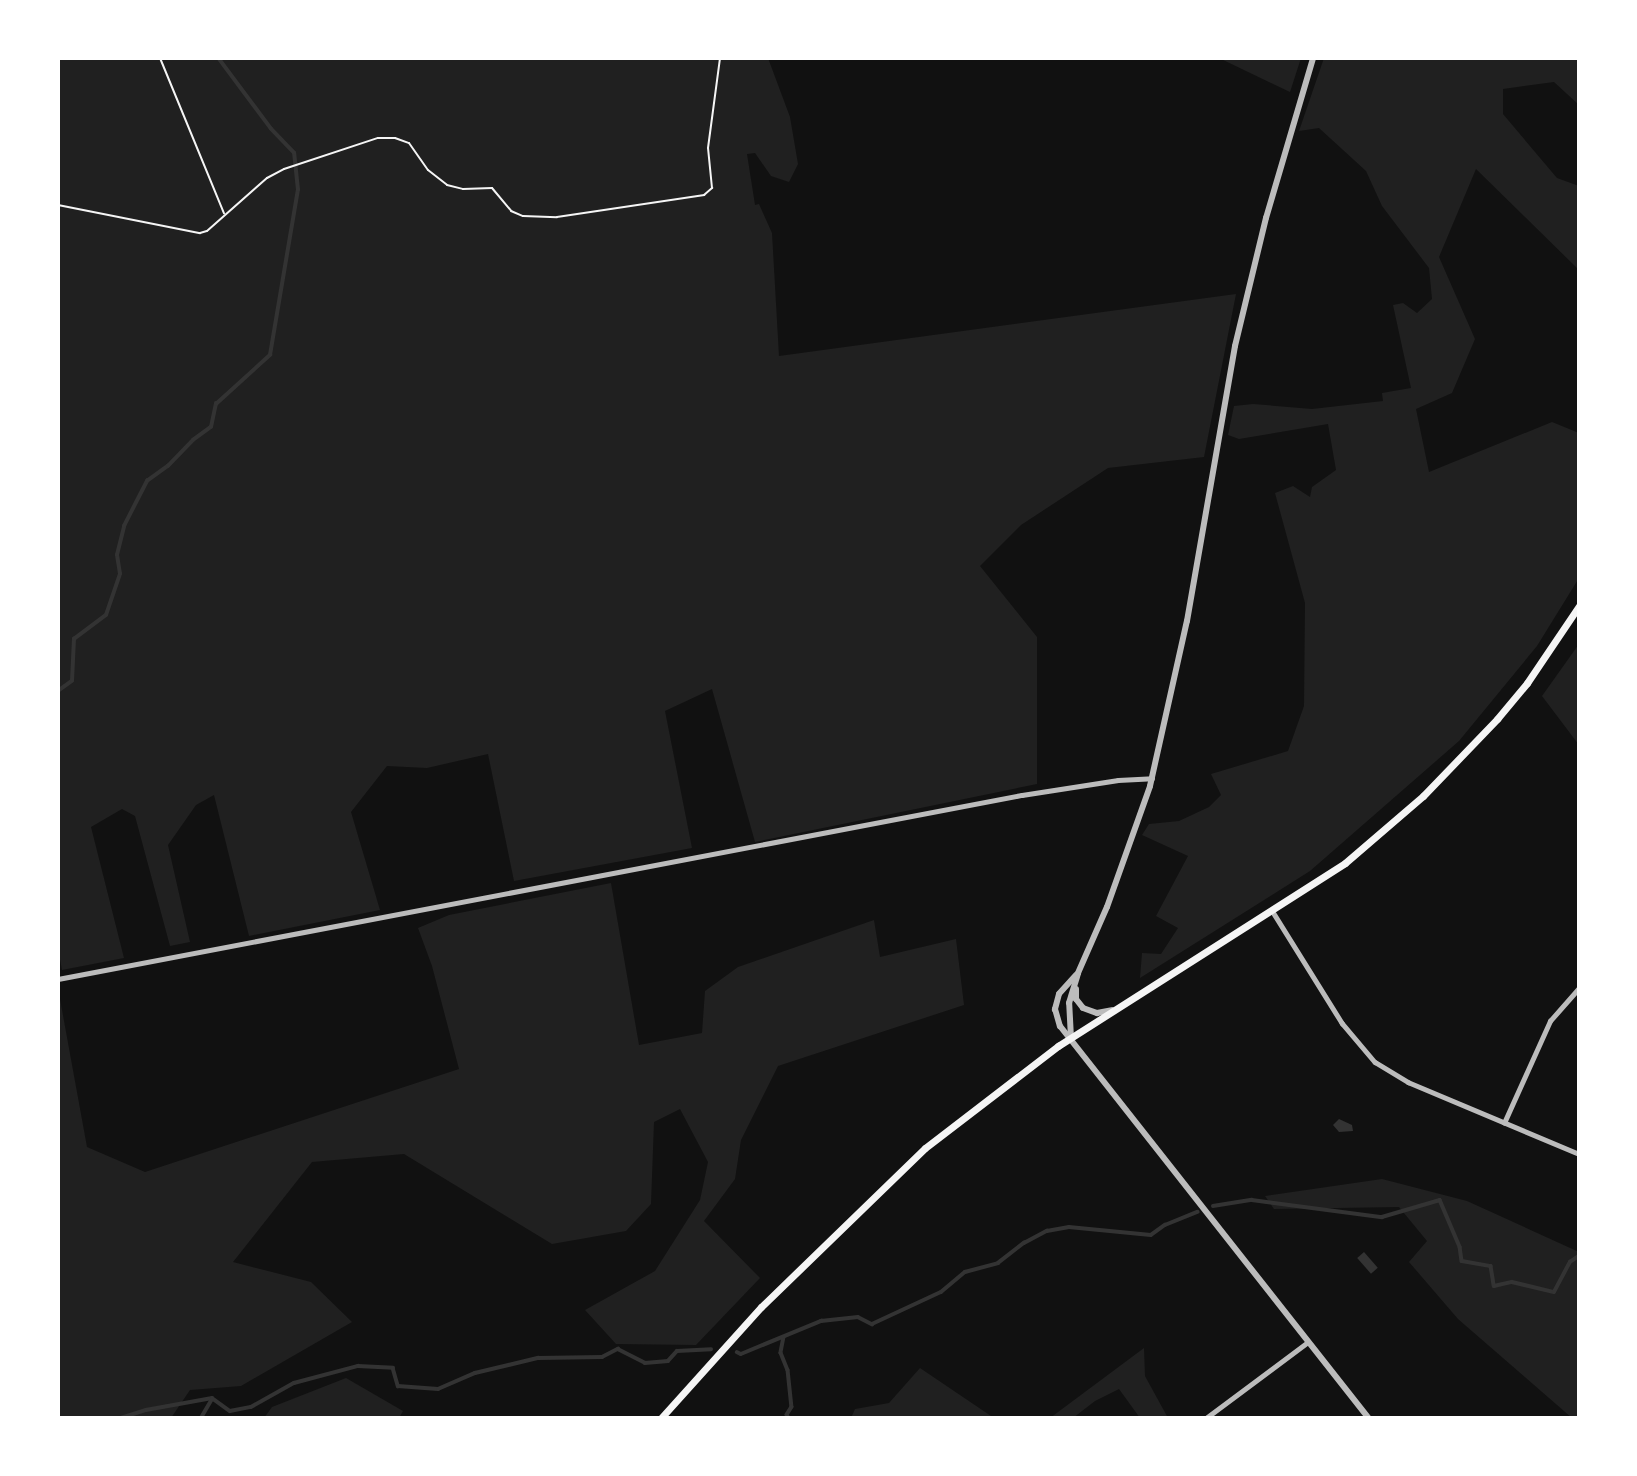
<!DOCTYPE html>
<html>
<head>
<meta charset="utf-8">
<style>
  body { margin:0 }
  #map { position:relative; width:1637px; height:1476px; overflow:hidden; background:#111; font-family:"Nunito Sans",sans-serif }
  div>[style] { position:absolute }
  .green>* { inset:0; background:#202020 }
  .water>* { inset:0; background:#333; transform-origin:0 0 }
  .stream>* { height:3.5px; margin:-1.75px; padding:0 1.75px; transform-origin:1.75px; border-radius:1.75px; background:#333 }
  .path>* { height:2px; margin:-1px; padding:0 1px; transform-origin:1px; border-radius:1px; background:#f5f5f5 }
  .minor>* { height:4.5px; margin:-2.25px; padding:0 2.25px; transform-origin:2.25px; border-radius:2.25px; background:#bcbcbc }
  .tertiary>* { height:6px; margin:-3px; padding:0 3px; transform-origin:3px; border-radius:3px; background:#bcbcbc }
  .secondary>* { height:7px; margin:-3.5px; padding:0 3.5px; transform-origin:3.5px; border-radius:3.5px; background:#f5f5f5 }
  span { translate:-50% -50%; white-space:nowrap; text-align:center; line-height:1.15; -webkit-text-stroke:7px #fff; paint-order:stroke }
  .frame { position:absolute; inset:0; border:60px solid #fff; pointer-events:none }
</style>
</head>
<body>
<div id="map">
  <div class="green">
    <div style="clip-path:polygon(58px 58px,768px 58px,790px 117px,798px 164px,789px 182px,771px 176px,755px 153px,747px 154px,755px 205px,759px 204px,772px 233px,779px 356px,1236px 294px,1204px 457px,1108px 468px,1021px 525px,980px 566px,1037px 637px,1037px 784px,755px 842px,712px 689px,665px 711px,692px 848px,514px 881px,488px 754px,427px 768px,387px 766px,351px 812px,380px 910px,249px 936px,214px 795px,196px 805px,168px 845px,190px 942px,170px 946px,135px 816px,122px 809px,91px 827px,124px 958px,62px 970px,58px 949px)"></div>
    <div style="clip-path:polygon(1219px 58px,1301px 58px,1290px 92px)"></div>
    <div style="clip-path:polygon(1324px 58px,1579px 58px,1579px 105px,1554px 82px,1503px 89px,1503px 114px,1557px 178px,1579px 186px,1579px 270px,1476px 169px,1439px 257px,1475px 339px,1452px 393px,1416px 409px,1429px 472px,1552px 422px,1579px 433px,1579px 578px,1537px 646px,1459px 741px,1310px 871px,1140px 978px,1142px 953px,1161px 954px,1178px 928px,1156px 916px,1188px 856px,1142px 835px,1149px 824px,1179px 821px,1209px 807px,1221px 795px,1211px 774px,1288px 751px,1304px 706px,1305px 603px,1275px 493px,1293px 486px,1310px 497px,1312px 487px,1336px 470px,1328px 424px,1239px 439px,1228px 435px,1234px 406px,1253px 404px,1312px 409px,1383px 401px,1382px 393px,1411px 388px,1393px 305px,1403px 303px,1417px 313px,1432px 299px,1429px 268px,1382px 206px,1366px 171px,1319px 128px,1299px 131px)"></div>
    <div style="clip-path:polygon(1579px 644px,1579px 745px,1542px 696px)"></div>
    <div style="clip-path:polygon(611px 883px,639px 1045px,702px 1033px,705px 991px,738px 967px,874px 920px,880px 957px,956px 939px,964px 1005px,778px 1066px,741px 1140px,735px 1179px,704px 1221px,760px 1278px,696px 1345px,616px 1344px,585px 1310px,655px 1271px,700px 1200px,708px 1162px,680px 1109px,654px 1122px,651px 1204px,626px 1231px,552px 1244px,404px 1154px,312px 1162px,233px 1262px,311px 1282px,352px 1322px,241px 1386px,190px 1390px,171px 1418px,58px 1418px,58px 988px,87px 1147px,145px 1172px,459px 1069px,432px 966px,418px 928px,449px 915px)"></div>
    <div style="clip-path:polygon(1382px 1179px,1467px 1201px,1579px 1252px,1579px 1418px,1572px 1418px,1458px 1319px,1409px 1262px,1427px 1241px,1399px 1207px,1274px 1209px,1265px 1196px)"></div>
    <div style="clip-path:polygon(1144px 1348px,1145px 1376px,1168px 1418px,1140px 1418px,1119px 1389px,1095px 1401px,1073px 1418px,1050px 1418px)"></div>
    <div style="clip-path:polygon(920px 1368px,994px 1418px,851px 1418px,855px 1409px,889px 1403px)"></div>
    <div style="clip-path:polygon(346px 1378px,403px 1411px,399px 1418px,264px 1418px,272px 1407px)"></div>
  </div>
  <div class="water">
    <div style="clip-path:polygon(1339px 1119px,1352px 1125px,1353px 1131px,1339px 1132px,1333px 1125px)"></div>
    <div style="left:1364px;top:1252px;width:21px;height:9px;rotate:49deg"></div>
  </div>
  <div class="stream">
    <div style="left:58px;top:691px;width:17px;rotate:-36deg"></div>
    <div style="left:72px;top:681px;width:42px;rotate:-87.3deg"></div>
    <div style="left:74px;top:639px;width:40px;rotate:-37deg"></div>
    <div style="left:106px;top:615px;width:43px;rotate:-71.1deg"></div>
    <div style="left:120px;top:574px;width:19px;rotate:-99deg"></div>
    <div style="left:117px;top:555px;width:30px;rotate:-76deg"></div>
    <div style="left:124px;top:526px;width:51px;rotate:-62.9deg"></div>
    <div style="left:147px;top:481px;width:26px;rotate:-36deg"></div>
    <div style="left:168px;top:466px;width:36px;rotate:-46deg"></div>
    <div style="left:193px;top:440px;width:22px;rotate:-36deg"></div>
    <div style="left:211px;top:427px;width:24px;rotate:-78deg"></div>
    <div style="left:216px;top:404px;width:73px;rotate:-42.2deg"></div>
    <div style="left:270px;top:355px;width:167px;rotate:-80.4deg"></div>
    <div style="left:298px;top:190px;width:37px;rotate:-96deg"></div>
    <div style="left:294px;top:153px;width:33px;rotate:-134deg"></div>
    <div style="left:271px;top:129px;width:89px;rotate:-126.7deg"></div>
    <div style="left:1213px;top:1206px;width:39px;rotate:-9deg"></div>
    <div style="left:1252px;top:1200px;width:131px;rotate:7.5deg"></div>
    <div style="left:1382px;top:1217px;width:60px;rotate:-16.3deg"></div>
    <div style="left:1440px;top:1200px;width:51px;rotate:66.9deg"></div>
    <div style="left:1460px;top:1247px;width:14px;rotate:82deg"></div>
    <div style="left:1462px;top:1261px;width:29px;rotate:10deg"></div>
    <div style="left:1491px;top:1266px;width:20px;rotate:81deg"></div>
    <div style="left:1494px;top:1286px;width:18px;rotate:-13deg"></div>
    <div style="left:1512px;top:1282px;width:43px;rotate:13.4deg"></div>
    <div style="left:1554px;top:1292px;width:34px;rotate:-62deg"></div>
    <div style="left:1570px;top:1262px;width:11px;rotate:-34deg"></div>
    <div style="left:784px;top:1337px;width:16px;rotate:101deg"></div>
    <div style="left:781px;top:1353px;width:18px;rotate:68deg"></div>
    <div style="left:788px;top:1370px;width:37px;rotate:84deg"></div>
    <div style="left:792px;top:1407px;width:9px;rotate:122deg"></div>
    <div style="left:787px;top:1415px;width:4px;rotate:56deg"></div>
    <div style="left:737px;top:1352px;width:4px;rotate:27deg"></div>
    <div style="left:741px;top:1354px;width:87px;rotate:-22.4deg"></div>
    <div style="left:821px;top:1321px;width:37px;rotate:-6deg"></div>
    <div style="left:858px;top:1317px;width:16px;rotate:27deg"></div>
    <div style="left:872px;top:1324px;width:76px;rotate:-24.9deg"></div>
    <div style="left:941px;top:1292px;width:31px;rotate:-40deg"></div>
    <div style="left:965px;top:1272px;width:34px;rotate:-15deg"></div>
    <div style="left:998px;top:1263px;width:33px;rotate:-38deg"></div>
    <div style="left:1024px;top:1243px;width:26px;rotate:-28deg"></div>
    <div style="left:1047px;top:1231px;width:22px;rotate:-10deg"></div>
    <div style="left:1069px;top:1227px;width:82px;rotate:5.6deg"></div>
    <div style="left:1151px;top:1235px;width:17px;rotate:-36deg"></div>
    <div style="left:1165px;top:1225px;width:35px;rotate:-22deg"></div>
    <div style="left:121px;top:1418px;width:26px;rotate:-18deg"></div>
    <div style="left:146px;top:1410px;width:67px;rotate:-10.3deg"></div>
    <div style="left:212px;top:1398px;width:22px;rotate:36deg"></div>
    <div style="left:230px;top:1411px;width:21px;rotate:-11deg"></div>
    <div style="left:251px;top:1407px;width:49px;rotate:-29.2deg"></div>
    <div style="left:294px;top:1383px;width:66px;rotate:-14.9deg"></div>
    <div style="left:358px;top:1366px;width:35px;rotate:3deg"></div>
    <div style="left:393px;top:1368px;width:19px;rotate:74deg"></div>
    <div style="left:398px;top:1386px;width:40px;rotate:4.3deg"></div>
    <div style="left:438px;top:1389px;width:40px;rotate:-23.4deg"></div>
    <div style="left:475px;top:1373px;width:65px;rotate:-13.4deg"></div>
    <div style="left:538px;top:1358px;width:64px;rotate:-0.9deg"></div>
    <div style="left:602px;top:1357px;width:18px;rotate:-27deg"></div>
    <div style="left:618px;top:1349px;width:30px;rotate:27deg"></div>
    <div style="left:645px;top:1363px;width:23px;rotate:-5deg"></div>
    <div style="left:668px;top:1361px;width:13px;rotate:-48deg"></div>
    <div style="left:677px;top:1351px;width:34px;rotate:-3deg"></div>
    <div style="left:201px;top:1418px;width:22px;rotate:-60deg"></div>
  </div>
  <div class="path">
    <div style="left:160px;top:58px;width:168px;rotate:67.6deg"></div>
    <div style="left:58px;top:205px;width:145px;rotate:11.2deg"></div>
    <div style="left:200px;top:233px;width:7px;rotate:-16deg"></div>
    <div style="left:207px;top:231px;width:80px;rotate:-41.5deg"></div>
    <div style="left:267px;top:178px;width:19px;rotate:-28deg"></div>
    <div style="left:284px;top:169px;width:99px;rotate:-18.3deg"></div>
    <div style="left:378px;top:138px;width:17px"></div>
    <div style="left:395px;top:138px;width:15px;rotate:20deg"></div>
    <div style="left:409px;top:143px;width:33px;rotate:55deg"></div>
    <div style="left:428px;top:170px;width:24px;rotate:38deg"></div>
    <div style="left:447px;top:185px;width:16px;rotate:14deg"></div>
    <div style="left:463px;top:189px;width:29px;rotate:-2deg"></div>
    <div style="left:492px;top:188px;width:30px;rotate:50deg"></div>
    <div style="left:511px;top:211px;width:13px;rotate:23deg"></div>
    <div style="left:523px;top:216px;width:34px;rotate:2deg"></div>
    <div style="left:557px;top:217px;width:149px;rotate:-8.5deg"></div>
    <div style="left:704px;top:195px;width:11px;rotate:-41deg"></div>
    <div style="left:712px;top:188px;width:40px;rotate:-95.7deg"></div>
    <div style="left:708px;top:148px;width:91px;rotate:-82.4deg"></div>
  </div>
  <div class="minor">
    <div style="left:1273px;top:912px;width:131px;rotate:58.1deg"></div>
    <div style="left:1342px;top:1023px;width:51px;rotate:49.8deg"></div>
    <div style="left:1375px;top:1062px;width:39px;rotate:31deg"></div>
    <div style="left:1408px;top:1082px;width:186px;rotate:22.8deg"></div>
    <div style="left:58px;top:979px;width:981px;rotate:-10.81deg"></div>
    <div style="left:1022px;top:795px;width:97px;rotate:-8.9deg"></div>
    <div style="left:1118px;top:780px;width:34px;rotate:-3deg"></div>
    <div style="left:1504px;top:1123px;width:112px;rotate:-65.7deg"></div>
    <div style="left:1550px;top:1021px;width:44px;rotate:-48.7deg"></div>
    <div style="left:1206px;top:1418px;width:127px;rotate:-36.7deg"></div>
  </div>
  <div class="tertiary">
    <div style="left:1076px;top:975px;width:25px;rotate:132deg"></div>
    <div style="left:1059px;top:994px;width:16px;rotate:105deg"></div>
    <div style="left:1055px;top:1009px;width:18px;rotate:74deg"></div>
    <div style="left:1060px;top:1026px;width:499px;rotate:51.8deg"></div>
    <div style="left:1076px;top:989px;width:10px;rotate:90deg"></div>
    <div style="left:1076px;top:999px;width:11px;rotate:52deg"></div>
    <div style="left:1083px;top:1008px;width:15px;rotate:20deg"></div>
    <div style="left:1097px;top:1013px;width:15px;rotate:-11deg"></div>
    <div style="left:1071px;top:1038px;width:35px;rotate:-93deg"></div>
    <div style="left:1069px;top:1003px;width:31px;rotate:-73deg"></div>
    <div style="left:1078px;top:973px;width:72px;rotate:-66.3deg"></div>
    <div style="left:1107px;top:907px;width:128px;rotate:-70.4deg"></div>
    <div style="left:1150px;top:786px;width:169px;rotate:-77.4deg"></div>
    <div style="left:1187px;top:621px;width:279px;rotate:-80.1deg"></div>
    <div style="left:1235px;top:346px;width:132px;rotate:-76.4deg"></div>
    <div style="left:1266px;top:218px;width:167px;rotate:-73.6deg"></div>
  </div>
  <div class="secondary">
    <div style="left:661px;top:1418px;width:149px;rotate:-48deg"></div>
    <div style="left:761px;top:1307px;width:228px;rotate:-44.1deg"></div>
    <div style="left:925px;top:1148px;width:168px;rotate:-37.5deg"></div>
    <div style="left:1058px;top:1046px;width:340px;rotate:-32.5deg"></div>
    <div style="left:1345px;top:863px;width:103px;rotate:-40.7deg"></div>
    <div style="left:1423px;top:796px;width:107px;rotate:-46.1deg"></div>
    <div style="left:1497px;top:719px;width:47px;rotate:-50.2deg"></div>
    <div style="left:1527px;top:683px;width:93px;rotate:-56deg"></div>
  </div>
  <div class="frame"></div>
</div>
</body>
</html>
